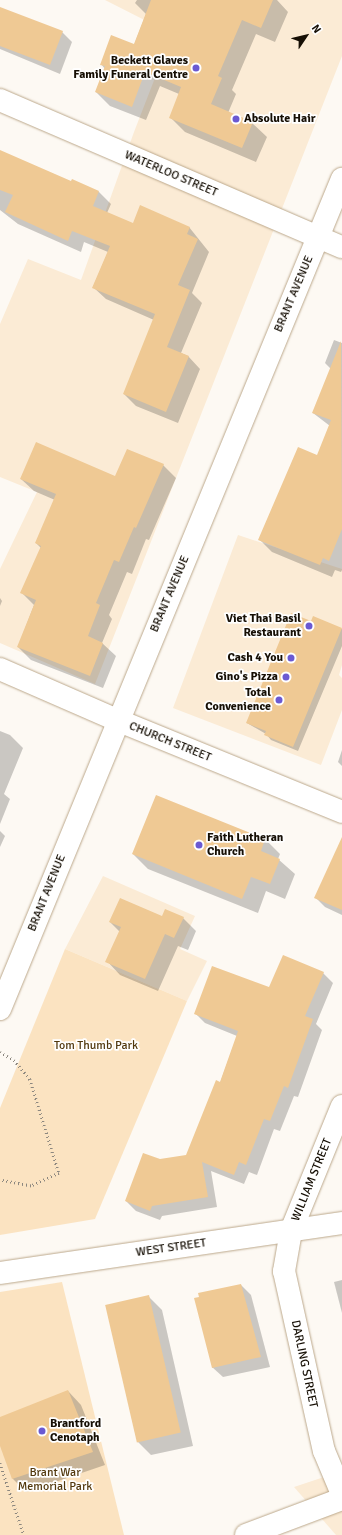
<!DOCTYPE html>
<html>
<head>
<meta charset="utf-8">
<style>
  body { margin:0 }
  #map { position:relative; width:342px; height:1535px; overflow:hidden; background:#fdf9f3; font-family:Signika,sans-serif }
  div>[style] { position:absolute }
  .built>* { inset:0; background:#fbebd5 }
  .green>* { inset:0; background:#fbe3c1 }
  .shadow>* { inset:0; background:#0003 }
  .building>* { inset:0; background:#efc994; transform-origin:0 0 }
  .path>* { height:2.5px; margin-top:-1.25px; transform-origin:0; background:repeating-linear-gradient(90deg,#8c877f 0 1px,transparent 0 4px) }
  .roads { filter:drop-shadow(0 0 1px #bca88b) drop-shadow(0 0 1px #bca88b) }
  .street>* { height:22px; margin:-11px; padding:0 11px; transform-origin:11px; border-radius:11px; background:#fff }
  .secondary>* { height:22px; margin:-11px; padding:0 11px; transform-origin:11px; border-radius:11px; background:#fff }
  .dots>* { width:11px; height:11px; translate:-50% -50%; box-sizing:border-box; border:2px solid #fff; border-radius:50% }
  span { translate:-50% -50%; white-space:nowrap; text-align:center; line-height:1.15; -webkit-text-stroke:3.5px #fff; paint-order:stroke }
  .poi-label { font-size:12px; color:#160f05; font-weight:700 }
  .right { translate:-100% -50%; text-align:right }
  .left { translate:0 -50%; text-align:left }
  .street-label { font-size:12px; color:#160f05 }
  .park-label { font-size:12px; color:#52380d }
  .north { position:absolute; left:286px; top:16px; width:40px; height:40px; -webkit-text-stroke:3px #fff; paint-order:stroke; rotate:55deg; font-size:11px; font-weight:700; line-height:16px; text-align:center; color:#160f05 }
  .north::after { content:''; display:block; margin:auto; width:14px; height:18px; background:#160f05; clip-path:polygon(50% 0,100% 100%,50% 72%,0 100%) }
</style>
</head>
<body>
<div id="map">
  <div class="built">
    <div style="clip-path:polygon(105px 0,342px 0,342px 56px,95px 684px,0 643px,0 569px,37px 492px,0 477px,0 324px,28px 259px,81px 280px,134px 132px,172px 34px)"></div>
    <div style="clip-path:polygon(238px 535px,342px 569px,342px 665px,339px 675px,342px 678px,342px 710px,321px 765px,173px 708px)"></div>
    <div style="clip-path:polygon(103px 876px,195px 916px,180px 949px,207px 961px,187px 1001px,65px 949px)"></div>
    <div style="clip-path:polygon(342px 1471px,342px 1535px,336px 1535px,294px 1487px)"></div>
  </div>
  <div class="green">
    <div style="clip-path:polygon(65px 949px,187px 1001px,95px 1219px,0 1235px,0 1108px)"></div>
    <div style="clip-path:polygon(62px 1282px,124px 1535px,0 1535px,0 1292px)"></div>
  </div>
  <div class="shadow">
    <div style="clip-path:polygon(137px 0,277px 0,288px 12px,275px 42px,256px 34px,232px 90px,236px 94px,228px 113px,252px 123px,267px 137px,256px 162px,185px 132px,171px 118px,179px 94px,160px 86px,146px 120px,110px 106px,96px 92px,105px 69px,101px 64px,134px 45px,146px 14px,135px 3px)"></div>
    <div style="clip-path:polygon(0 8px,62px 32px,72px 42px,60px 74px,0 49px)"></div>
    <div style="clip-path:polygon(0 151px,71px 183px,72px 180px,99px 192px,111px 204px,107px 213px,133px 224px,189px 227px,209px 252px,192px 293px,202px 303px,181px 353px,188px 356px,200px 369px,178px 423px,136px 406px,124px 394px,154px 320px,106px 299px,93px 287px,108px 252px,84px 242px,81px 252px,18px 224px,0 210px)"></div>
    <div style="clip-path:polygon(334px 340px,342px 343px,342px 570px,341px 572px,335px 570px,332px 577px,272px 552px,260px 540px,318px 457px,330px 426px,313px 413px,331px 369px,325px 363px)"></div>
    <div style="clip-path:polygon(163px 465px,176px 478px,149px 540px,146px 539px,132px 574px,127px 572px,109px 615px,112px 619px,102px 643px,116px 656px,103px 688px,31px 660px,18px 647px,34px 605px,22px 593px,41px 548px,36px 543px,55px 500px,34px 491px,21px 479px,116px 477px)"></div>
    <div style="clip-path:polygon(0 598px,2px 601px,0 606px)"></div>
    <div style="clip-path:polygon(311px 622px,342px 629px,342px 646px,298px 751px,271px 740px,266px 734px,247px 723px)"></div>
    <div style="clip-path:polygon(0 731px,10px 735px,23px 748px,4px 794px,10px 799px,0 824px)"></div>
    <div style="clip-path:polygon(342px 750px,342px 766px,338px 762px)"></div>
    <div style="clip-path:polygon(0 831px,5px 836px,0 847px)"></div>
    <div style="clip-path:polygon(265px 839px,280px 854px,278px 859px,295px 874px,285px 899px,266px 891px,258px 913px,148px 869px,133px 854px)"></div>
    <div style="clip-path:polygon(342px 870px,342px 915px,325px 907px,315px 897px)"></div>
    <div style="clip-path:polygon(163px 918px,183px 918px,196px 931px,188px 950px,178px 946px,158px 991px,120px 975px,107px 961px,120px 932px,110px 922px)"></div>
    <div style="clip-path:polygon(323px 973px,333px 983px,316px 1024px,322px 1030px,298px 1097px,294px 1096px,280px 1131px,274px 1129px,257px 1175px,249px 1172px,244px 1184px,211px 1171px,217px 1207px,162px 1216px,160px 1220px,136px 1211px,126px 1201px,160px 1160px,187px 1156px,220px 1083px,237px 1036px,205px 1023px,195px 1013px)"></div>
    <div style="clip-path:polygon(342px 1280px,342px 1313px,334px 1282px)"></div>
    <div style="clip-path:polygon(241px 1285px,251px 1295px,270px 1367px,223px 1377px,212px 1367px)"></div>
    <div style="clip-path:polygon(148px 1296px,162px 1310px,193px 1446px,151px 1455px,138px 1442px)"></div>
    <div style="clip-path:polygon(68px 1391px,81px 1405px,105px 1465px,26px 1492px,13px 1479px,0 1443px,0 1418px)"></div>
  </div>
  <div class="building">
    <div style="clip-path:polygon(151px 0,273px 0,261px 28px,242px 20px,218px 76px,222px 78px,211px 104px,253px 122px,242px 148px,169px 118px,181px 87px,145px 72px,132px 107px,95px 92px,105px 66px,100px 65px,111px 35px,134px 44px)"></div>
    <div style="clip-path:polygon(0 7px,63px 31px,50px 65px,0 46px)"></div>
    <div style="clip-path:polygon(0 150px,71px 181px,72px 179px,99px 191px,93px 206px,133px 223px,140px 205px,190px 227px,187px 234px,198px 239px,178px 285px,190px 290px,167px 347px,189px 356px,166px 412px,123px 394px,155px 314px,92px 288px,110px 246px,72px 231px,68px 241px,5px 212px,13px 195px,0 190px)"></div>
    <div style="clip-path:polygon(341px 341px,342px 529px,329px 561px,323px 558px,320px 565px,258px 540px,298px 447px,317px 455px,331px 420px,312px 413px)"></div>
    <div style="clip-path:polygon(36px 442px,115px 476px,127px 449px,164px 464px,136px 528px,134px 527px,119px 562px,114px 560px,96px 603px,100px 605px,88px 636px,103px 643px,90px 676px,17px 647px,36px 600px,20px 593px,41px 546px,35px 543px,56px 494px,20px 479px)"></div>
    <div style="clip-path:polygon(291px 613px,311px 621px,313px 616px,342px 628px,293px 747px,264px 735px,266px 731px,246px 723px)"></div>
    <div style="clip-path:polygon(156px 795px,265px 839px,261px 851px,280px 859px,270px 884px,251px 877px,242px 899px,132px 854px)"></div>
    <div style="clip-path:polygon(342px 837px,342px 910px,314px 898px)"></div>
    <div style="clip-path:polygon(120px 898px,162px 916px,165px 909px,184px 917px,174px 938px,165px 934px,145px 979px,105px 962px,121px 927px,109px 922px)"></div>
    <div style="clip-path:polygon(283px 955px,324px 972px,305px 1016px,313px 1019px,288px 1088px,284px 1086px,270px 1121px,264px 1119px,246px 1165px,239px 1162px,234px 1175px,202px 1162px,208px 1197px,152px 1206px,150px 1211px,125px 1201px,143px 1153px,160px 1159px,186px 1155px,216px 1080px,220px 1082px,238px 1031px,194px 1014px,212px 966px,269px 987px)"></div>
    <div style="clip-path:polygon(241px 1284px,261px 1357px,212px 1368px,194px 1298px,199px 1297px,198px 1293px)"></div>
    <div style="left:149px;top:1295px;width:141px;height:45px;rotate:77deg"></div>
    <div style="clip-path:polygon(68px 1390px,93px 1452px,12px 1479px,0 1446px,0 1417px)"></div>
  </div>
  <div class="path">
    <div style="left:0;top:1052px;width:16px;rotate:30deg"></div>
    <div style="left:14px;top:1060px;width:25px;rotate:50deg"></div>
    <div style="left:30px;top:1079px;width:98px;rotate:72.9deg"></div>
    <div style="left:59px;top:1173px;width:31px;rotate:155deg"></div>
    <div style="left:31px;top:1186px;width:32px;rotate:-169deg"></div>
    <div style="left:0;top:1463px;width:76px;rotate:71.6deg"></div>
  </div>
  <div class="roads">
    <div class="street">
      <div style="left:0;top:100px;width:372px;rotate:23.3deg"></div>
      <div style="left:342px;top:1106px;width:135px;rotate:112.2deg"></div>
      <div style="left:291px;top:1231px;width:41px;rotate:99.9deg"></div>
      <div style="left:284px;top:1271px;width:184px;rotate:77.5deg"></div>
      <div style="left:324px;top:1451px;width:47px;rotate:67.3deg"></div>
      <div style="left:246px;top:1535px;width:103px;rotate:-20.6deg"></div>
    </div>
    <div class="secondary">
      <div style="left:0;top:669px;width:128px;rotate:23.6deg"></div>
      <div style="left:117px;top:720px;width:243px;rotate:22.2deg"></div>
      <div style="left:0;top:1009px;width:898px;rotate:-67.61deg"></div>
      <div style="left:0;top:1273px;width:346px;rotate:-8.3deg"></div>
    </div>
  </div>
  <div class="dots">
    <div style="left:196px;top:68px;background:#6b59d2"></div>
    <div style="left:236px;top:119px;background:#6b59d2"></div>
    <div style="left:309px;top:626px;background:#6b59d2"></div>
    <div style="left:291px;top:658px;background:#6b59d2"></div>
    <div style="left:286px;top:677px;background:#6b59d2"></div>
    <div style="left:279px;top:700px;background:#6b59d2"></div>
    <div style="left:199px;top:845px;background:#6b59d2"></div>
    <div style="left:42px;top:1431px;background:#6b59d2"></div>
  </div>
  <div class="poi-label">
    <span class="right" style="left:188px;top:68px">Beckett Glaves<br>Family Funeral Centre</span>
    <span class="left" style="left:244px;top:119px">Absolute Hair</span>
    <span class="right" style="left:301px;top:626px">Viet Thai Basil<br>Restaurant</span>
    <span class="right" style="left:283px;top:658px">Cash 4 You</span>
    <span class="right" style="left:278px;top:677px">Gino's Pizza</span>
    <span class="right" style="left:271px;top:700px">Total<br>Convenience</span>
    <span class="left" style="left:207px;top:845px">Faith Lutheran<br>Church</span>
    <span class="left" style="left:50px;top:1431px">Brantford<br>Cenotaph</span>
  </div>
  <div class="street-label">
    <span style="left:171px;top:174px;rotate:23deg">WATERLOO STREET</span>
    <span style="left:294px;top:294px;rotate:-67deg">BRANT AVENUE</span>
    <span style="left:170px;top:594px;rotate:-67deg">BRANT AVENUE</span>
    <span style="left:170px;top:742px;rotate:22deg">CHURCH STREET</span>
    <span style="left:47px;top:893px;rotate:-68deg">BRANT AVENUE</span>
    <span style="left:312px;top:1180px;rotate:-68deg">WILLIAM STREET</span>
    <span style="left:171px;top:1248px;rotate:-8deg">WEST STREET</span>
    <span style="left:304px;top:1364px;rotate:78deg">DARLING STREET</span>
  </div>
  <div class="park-label">
    <span style="left:96px;top:1046px">Tom Thumb Park</span>
    <span style="left:55px;top:1480px">Brant War<br>Memorial Park</span>
  </div>
  <div class="north">N</div>
</div>
</body>
</html>
